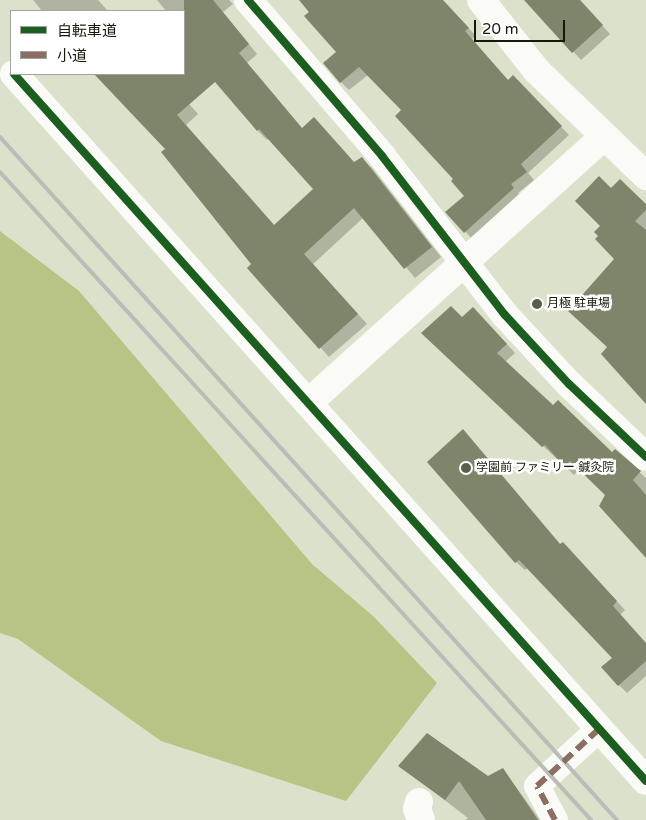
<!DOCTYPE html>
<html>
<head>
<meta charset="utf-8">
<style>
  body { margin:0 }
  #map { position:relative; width:646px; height:820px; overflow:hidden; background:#dbe1ca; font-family:"Varela Round","Noto Sans JP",sans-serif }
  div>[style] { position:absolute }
  .forest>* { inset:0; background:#b6c585 }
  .shadow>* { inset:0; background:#0003 }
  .building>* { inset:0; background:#7f856a }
  .pedestrian>* { height:26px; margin:-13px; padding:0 13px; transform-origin:13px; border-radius:13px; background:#fafaf7 }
  .minor>* { height:28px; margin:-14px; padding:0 14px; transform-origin:14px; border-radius:14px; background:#fafaf7 }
  .tertiary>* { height:28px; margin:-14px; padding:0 14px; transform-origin:14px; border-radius:14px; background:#fafaf7 }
  .rail>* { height:4px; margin:-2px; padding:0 2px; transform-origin:2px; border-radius:2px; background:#babcb6 }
  .quiet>* { height:6px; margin-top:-3px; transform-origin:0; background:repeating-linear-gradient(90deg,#8d6e63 0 12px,transparent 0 18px) }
  .cycleway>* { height:8px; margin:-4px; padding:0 4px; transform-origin:4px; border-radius:4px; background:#1b5e20 }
  .dots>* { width:14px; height:14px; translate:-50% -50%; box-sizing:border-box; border:2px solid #fff; border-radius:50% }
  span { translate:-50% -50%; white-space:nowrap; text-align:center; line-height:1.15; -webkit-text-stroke:5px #fff; paint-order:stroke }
  .poi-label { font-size:12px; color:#15190a }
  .left { translate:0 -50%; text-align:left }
  .legend { position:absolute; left:10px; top:10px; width:175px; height:65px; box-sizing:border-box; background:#fff; border:1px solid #a1a39d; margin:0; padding:6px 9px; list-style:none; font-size:15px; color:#15190a }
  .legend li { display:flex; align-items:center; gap:10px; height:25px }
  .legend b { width:25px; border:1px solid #a1a39d }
  .scale { position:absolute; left:474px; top:20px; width:91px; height:22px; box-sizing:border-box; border:2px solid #15190a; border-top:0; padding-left:6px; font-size:15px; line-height:18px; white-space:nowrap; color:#15190a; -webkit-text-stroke:4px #fff; paint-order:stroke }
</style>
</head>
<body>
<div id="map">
  <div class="forest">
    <div style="clip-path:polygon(0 231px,79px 291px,312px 564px,373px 616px,437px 683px,346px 801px,161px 741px,18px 639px,0 633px)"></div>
  </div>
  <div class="shadow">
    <div style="clip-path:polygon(33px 0,98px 0,108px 11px,42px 11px)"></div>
    <div style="clip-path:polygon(157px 0,229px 0,233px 4px,223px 12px,257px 54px,247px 63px,302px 129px,355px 164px,362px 159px,372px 168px,441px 257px,415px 278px,364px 217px,313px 264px,367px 324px,329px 357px,249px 268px,253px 264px,214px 218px,217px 215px,167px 149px,96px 74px,162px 74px,198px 114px,186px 125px,275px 226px,315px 189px,269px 138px,267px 140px,258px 131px,203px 65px,207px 62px,184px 33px,184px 11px,166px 11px)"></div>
    <div style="clip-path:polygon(300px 0,442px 0,476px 36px,472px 39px,508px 81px,513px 77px,569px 135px,528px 173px,534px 180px,518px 193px,522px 197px,473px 240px,447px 212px,466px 196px,455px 180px,403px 110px,368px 75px,349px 90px,341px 82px,325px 63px,337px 52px)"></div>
    <div style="clip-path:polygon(525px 0,580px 0,610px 34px,581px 60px)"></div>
    <div style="clip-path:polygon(611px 189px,646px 206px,646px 402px,608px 347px,616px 259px,599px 236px)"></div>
    <div style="clip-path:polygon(482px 317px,515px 353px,505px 362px,553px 407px,612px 454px,615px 451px,646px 478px,646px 556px,607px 495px,580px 469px,574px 475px,432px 342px,462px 319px)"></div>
    <div style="clip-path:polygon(429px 462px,571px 552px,625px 610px,620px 615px,646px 644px,646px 676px,627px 693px,619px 685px,613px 658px,528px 568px,525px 570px,516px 562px)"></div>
    <div style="clip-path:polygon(400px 766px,488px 778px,503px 769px,540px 820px,465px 820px,468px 818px)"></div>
  </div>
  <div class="building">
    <div style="clip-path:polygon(evenodd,184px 0,213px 0,249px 44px,239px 53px,302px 128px,314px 117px,354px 162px,362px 157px,432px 247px,404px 269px,354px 208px,304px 254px,358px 314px,319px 349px,247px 268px,251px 264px,161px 152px,165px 149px,94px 74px,184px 74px,184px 0,215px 82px,257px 131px,259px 129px,313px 189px,274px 225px,177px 115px,215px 82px)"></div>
    <div style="clip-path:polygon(299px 0,443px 0,469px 28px,465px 31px,508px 80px,513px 75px,562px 126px,521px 164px,527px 172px,511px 184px,514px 188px,464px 233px,445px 212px,464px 196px,451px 181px,453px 179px,395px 116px,401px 110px,359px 67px,340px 83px,323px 63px,336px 52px,304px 16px,309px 12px)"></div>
    <div style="clip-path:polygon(524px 0,580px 0,603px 25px,572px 53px)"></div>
    <div style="clip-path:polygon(599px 176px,611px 188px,620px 179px,646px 204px,646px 210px,635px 221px,646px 230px,646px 404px,601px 354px,607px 347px,568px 311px,614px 259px,595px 239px,598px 236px,594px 232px,600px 226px,575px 201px)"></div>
    <div style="clip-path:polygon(451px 306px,462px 317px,473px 307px,507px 344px,497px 353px,553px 405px,558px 400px,612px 452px,615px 449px,641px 471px,633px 480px,646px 495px,646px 558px,599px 506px,605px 495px,570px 461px,565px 467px,545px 445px,542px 447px,421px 333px)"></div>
    <div style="clip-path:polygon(463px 429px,560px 544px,563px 542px,617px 601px,613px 606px,646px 643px,646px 661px,618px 686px,601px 667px,612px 658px,519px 560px,515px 563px,427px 462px)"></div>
    <div style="clip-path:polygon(427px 733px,488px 776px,503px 768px,538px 820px,486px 820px,459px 781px,445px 800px,398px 766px)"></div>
  </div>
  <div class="pedestrian">
    <div style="left:555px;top:820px;width:38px;rotate:-118deg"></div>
    <div style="left:537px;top:786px;width:83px;rotate:-42.6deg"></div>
  </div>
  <div class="minor">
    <div style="left:248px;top:0;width:206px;rotate:49.3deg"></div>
    <div style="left:382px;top:156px;width:201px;rotate:52.3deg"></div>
    <div style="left:505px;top:315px;width:94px;rotate:47.2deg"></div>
    <div style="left:569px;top:384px;width:106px;rotate:43.5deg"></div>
    <div style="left:481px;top:0;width:89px;rotate:51.8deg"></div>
    <div style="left:536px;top:70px;width:153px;rotate:43.9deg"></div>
    <div style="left:308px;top:403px;width:397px;rotate:-42deg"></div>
    <div style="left:419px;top:802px;width:7px;rotate:106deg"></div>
    <div style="left:417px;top:809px;width:12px;rotate:70deg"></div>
  </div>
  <div class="tertiary">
    <div style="left:14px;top:74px;width:948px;rotate:48.21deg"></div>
  </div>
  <div class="rail">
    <div style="left:0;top:137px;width:920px;rotate:47.91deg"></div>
    <div style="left:0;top:172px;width:877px;rotate:47.63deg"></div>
  </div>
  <div class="quiet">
    <div style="left:555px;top:820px;width:38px;rotate:-118deg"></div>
    <div style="left:537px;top:786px;width:83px;rotate:-42.6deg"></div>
  </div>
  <div class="cycleway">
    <div style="left:248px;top:0;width:206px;rotate:49.3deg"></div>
    <div style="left:382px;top:156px;width:201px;rotate:52.3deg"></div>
    <div style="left:505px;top:315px;width:94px;rotate:47.2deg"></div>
    <div style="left:569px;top:384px;width:106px;rotate:43.5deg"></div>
    <div style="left:14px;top:74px;width:948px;rotate:48.21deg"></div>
  </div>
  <div class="dots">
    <div style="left:537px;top:304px;background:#5a5f4d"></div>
    <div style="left:466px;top:468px;background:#5a5f4d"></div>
  </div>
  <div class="poi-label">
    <span class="left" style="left:547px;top:304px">月極 駐車場</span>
    <span class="left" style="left:476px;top:468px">学園前 ファミリー 鍼灸院</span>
  </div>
  <ul class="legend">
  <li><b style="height:6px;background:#1b5e20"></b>自転車道</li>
  <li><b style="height:6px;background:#8d6e63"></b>小道</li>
  </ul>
  <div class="scale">20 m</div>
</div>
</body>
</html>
